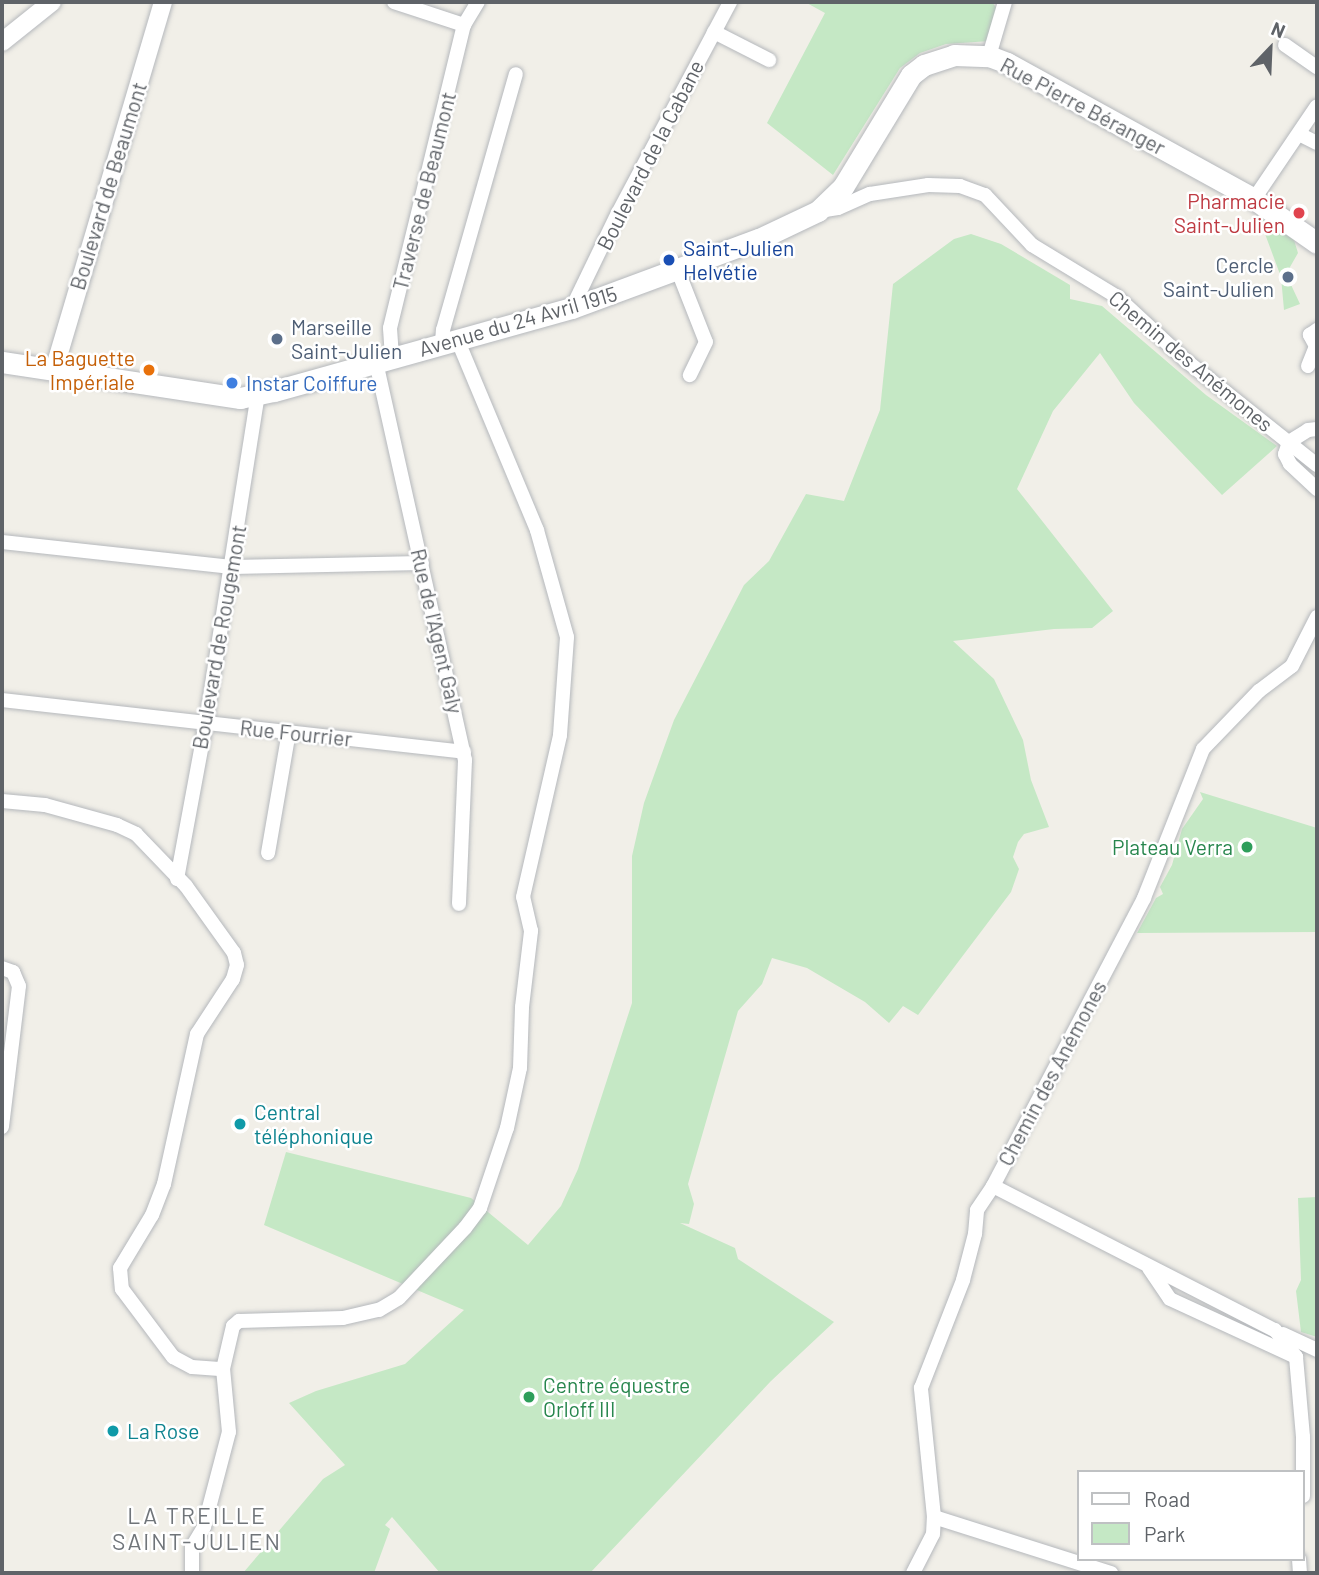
<!DOCTYPE html>
<html>
<head>
<meta charset="utf-8">
<style>
  body { margin:0 }
  #map { position:relative; width:1319px; height:1575px; overflow:hidden; background:#f1efe8; font-family:Barlow,sans-serif }
  div>[style] { position:absolute }
  .green>* { inset:0; background:#c5e8c5 }
  .roads { filter:drop-shadow(0 0 2px #b5b8bc) drop-shadow(0 0 2px #b5b8bc) }
  .minor>* { height:14px; margin:-7px; padding:0 7px; transform-origin:7px; border-radius:7px; background:#fff }
  .tertiary>* { height:18px; margin:-9px; padding:0 9px; transform-origin:9px; border-radius:9px; background:#fff }
  .secondary>* { height:21px; margin:-10.5px; padding:0 10.5px; transform-origin:10.5px; border-radius:10.5px; background:#fff }
  .dots>* { width:19px; height:19px; translate:-50% -50%; box-sizing:border-box; border:4px solid #fff; border-radius:50% }
  span { translate:-50% -50%; white-space:nowrap; text-align:center; line-height:1.15; -webkit-text-stroke:5px #fff; paint-order:stroke }
  .street-label { font-size:21px; color:#5f6368 }
  .health-label { font-size:21px; color:#be3a42 }
  .right { translate:-100% -50%; text-align:right }
  .transit-label { font-size:21px; color:#164399 }
  .left { translate:0 -50%; text-align:left }
  .service-label { font-size:21px; color:#4e5e75 }
  .food-label { font-size:21px; color:#c56008 }
  .shop-label { font-size:21px; color:#366cbe }
  .leisure-label { font-size:21px; color:#27864d }
  .culture-label { font-size:21px; color:#0d838f }
  .neighbourhood-label { font-size:23px; color:#70757a; letter-spacing:2px }
  .frame { position:absolute; inset:0; border:4px solid #5f6368; pointer-events:none }
  .legend { position:absolute; left:1077px; top:1470px; width:228px; height:91px; box-sizing:border-box; background:#fff; border:2px solid #bfc1c3; margin:0; padding:9px 12px; list-style:none; font-size:21px; color:#5f6368 }
  .legend li { display:flex; align-items:center; gap:14px; height:35px }
  .legend b { width:35px; border:2px solid #bfc1c3 }
  .north { position:absolute; left:1235px; top:14px; width:70px; height:70px; -webkit-text-stroke:5px #fff; paint-order:stroke; rotate:23deg; font-size:19px; font-weight:700; line-height:28px; text-align:center; color:#5f6368 }
  .north::after { content:''; display:block; margin:auto; width:24px; height:32px; background:#5f6368; clip-path:polygon(50% 0,100% 100%,50% 72%,0 100%) }
</style>
</head>
<body>
<div id="map">
  <div class="green">
    <div style="clip-path:polygon(805px 2px,992px 2px,998px 10px,990px 41px,946px 44px,920px 53px,900px 68px,833px 175px,767px 123px,825px 13px)"></div>
    <div style="clip-path:polygon(1258px 215px,1294px 240px,1298px 253px,1286px 274px,1300px 304px,1284px 310px,1281px 277px)"></div>
    <div style="clip-path:polygon(971px 234px,1001px 244px,1070px 285px,1070px 299px,1102px 306px,1206px 395px,1277px 446px,1222px 495px,1134px 403px,1100px 353px,1053px 411px,1017px 489px,1113px 611px,1092px 628px,1054px 629px,953px 641px,994px 679px,1023px 740px,1031px 780px,1049px 827px,1024px 834px,1018px 842px,1013px 857px,1019px 869px,1011px 892px,918px 1015px,903px 1006px,889px 1023px,865px 1002px,807px 968px,772px 958px,762px 984px,738px 1011px,688px 1184px,694px 1204px,689px 1224px,680px 1223px,735px 1248px,738px 1259px,834px 1322px,771px 1381px,590px 1573px,440px 1573px,392px 1517px,385px 1525px,390px 1529px,374px 1573px,243px 1573px,323px 1479px,345px 1465px,289px 1403px,316px 1391px,405px 1364px,464px 1310px,264px 1225px,286px 1152px,471px 1198px,528px 1245px,561px 1206px,578px 1169px,632px 1003px,632px 856px,644px 803px,674px 720px,744px 585px,769px 561px,806px 494px,844px 501px,880px 410px,893px 284px,954px 239px)"></div>
    <div style="clip-path:polygon(1200px 792px,1317px 828px,1317px 932px,1137px 933px,1156px 898px,1163px 894px,1160px 887px,1172px 865px,1182px 829px,1203px 799px)"></div>
    <div style="clip-path:polygon(1317px 1197px,1317px 1337px,1301px 1332px,1296px 1291px,1301px 1280px,1298px 1198px)"></div>
  </div>
  <div class="roads">
    <div class="minor">
      <div style="left:394px;top:2px;width:74px;rotate:18.2deg"></div>
      <div style="left:464px;top:25px;width:27px;rotate:-59deg"></div>
      <div style="left:714px;top:32px;width:62px;rotate:27deg"></div>
      <div style="left:1285px;top:45px;width:39px;rotate:35deg"></div>
      <div style="left:989px;top:56px;width:56px;rotate:-73.5deg"></div>
      <div style="left:1299px;top:134px;width:20px;rotate:27deg"></div>
      <div style="left:1254px;top:199px;width:112px;rotate:-55.9deg"></div>
      <div style="left:819px;top:211px;width:19px;rotate:-9deg"></div>
      <div style="left:838px;top:208px;width:35px;rotate:-24deg"></div>
      <div style="left:870px;top:194px;width:59px;rotate:-8.8deg"></div>
      <div style="left:928px;top:185px;width:32px;rotate:2deg"></div>
      <div style="left:960px;top:186px;width:27px;rotate:20deg"></div>
      <div style="left:985px;top:195px;width:69px;rotate:46.8deg"></div>
      <div style="left:1032px;top:245px;width:98px;rotate:31.3deg"></div>
      <div style="left:1116px;top:296px;width:93px;rotate:42.8deg"></div>
      <div style="left:1184px;top:359px;width:170px;rotate:38.6deg"></div>
      <div style="left:678px;top:271px;width:76px;rotate:68.5deg"></div>
      <div style="left:706px;top:342px;width:37px;rotate:116deg"></div>
      <div style="left:572px;top:308px;width:106px;rotate:-64.2deg"></div>
      <div style="left:618px;top:213px;width:239px;rotate:-62deg"></div>
      <div style="left:442px;top:343px;width:13px;rotate:-86deg"></div>
      <div style="left:443px;top:330px;width:266px;rotate:-74.1deg"></div>
      <div style="left:392px;top:357px;width:29px;rotate:-94deg"></div>
      <div style="left:390px;top:328px;width:312px;rotate:-76.3deg"></div>
      <div style="left:376px;top:362px;width:408px;rotate:77.4deg"></div>
      <div style="left:465px;top:760px;width:144px;rotate:92.4deg"></div>
      <div style="left:1308px;top:366px;width:22px;rotate:-68deg"></div>
      <div style="left:1316px;top:346px;width:13px;rotate:-119deg"></div>
      <div style="left:1310px;top:335px;width:9px;rotate:-36deg"></div>
      <div style="left:1289px;top:442px;width:13px;rotate:108deg"></div>
      <div style="left:1285px;top:454px;width:11px;rotate:63deg"></div>
      <div style="left:1290px;top:464px;width:37px;rotate:43deg"></div>
      <div style="left:1289px;top:442px;width:22px;rotate:-32deg"></div>
      <div style="left:1308px;top:430px;width:9px;rotate:-6deg"></div>
      <div style="left:2px;top:542px;width:231px;rotate:6.2deg"></div>
      <div style="left:232px;top:567px;width:190px;rotate:-1.2deg"></div>
      <div style="left:2px;top:700px;width:465px;rotate:6.4deg"></div>
      <div style="left:2px;top:801px;width:43px;rotate:5.3deg"></div>
      <div style="left:45px;top:805px;width:75px;rotate:15.5deg"></div>
      <div style="left:117px;top:825px;width:21px;rotate:25deg"></div>
      <div style="left:136px;top:834px;width:72px;rotate:46.1deg"></div>
      <div style="left:186px;top:886px;width:82px;rotate:54.4deg"></div>
      <div style="left:234px;top:953px;width:12px;rotate:76deg"></div>
      <div style="left:237px;top:965px;width:15px;rotate:106deg"></div>
      <div style="left:233px;top:979px;width:66px;rotate:123.2deg"></div>
      <div style="left:197px;top:1034px;width:154px;rotate:102.4deg"></div>
      <div style="left:164px;top:1184px;width:33px;rotate:111deg"></div>
      <div style="left:152px;top:1215px;width:62px;rotate:121.1deg"></div>
      <div style="left:120px;top:1268px;width:21px;rotate:85deg"></div>
      <div style="left:122px;top:1289px;width:85px;rotate:53.1deg"></div>
      <div style="left:173px;top:1357px;width:21px;rotate:28deg"></div>
      <div style="left:192px;top:1367px;width:31px;rotate:4deg"></div>
      <div style="left:268px;top:853px;width:123px;rotate:-80.2deg"></div>
      <div style="left:177px;top:879px;width:160px;rotate:-79.5deg"></div>
      <div style="left:206px;top:722px;width:331px;rotate:-81deg"></div>
      <div style="left:2px;top:968px;width:12px;rotate:20deg"></div>
      <div style="left:13px;top:972px;width:15px;rotate:67deg"></div>
      <div style="left:19px;top:986px;width:142px;rotate:96.9deg"></div>
      <div style="left:993px;top:1186px;width:317px;rotate:27.1deg"></div>
      <div style="left:1275px;top:1330px;width:34px;rotate:52deg"></div>
      <div style="left:1296px;top:1357px;width:80px;rotate:85deg"></div>
      <div style="left:1303px;top:1437px;width:59px;rotate:90deg"></div>
      <div style="left:1149px;top:1268px;width:37px;rotate:56deg"></div>
      <div style="left:1170px;top:1299px;width:139px;rotate:24.7deg"></div>
      <div style="left:1283px;top:1334px;width:38px;rotate:25deg"></div>
      <div style="left:934px;top:1517px;width:186px;rotate:17.6deg"></div>
      <div style="left:1299px;top:1559px;width:14px;rotate:86deg"></div>
      <div style="left:192px;top:1573px;width:26px;rotate:-90deg"></div>
      <div style="left:192px;top:1547px;width:23px;rotate:-59deg"></div>
      <div style="left:204px;top:1527px;width:98px;rotate:-75.3deg"></div>
      <div style="left:229px;top:1432px;width:63px;rotate:-95.4deg"></div>
      <div style="left:223px;top:1369px;width:44px;rotate:-76.9deg"></div>
      <div style="left:233px;top:1326px;width:8px;rotate:-40deg"></div>
      <div style="left:239px;top:1321px;width:104px;rotate:-1.7deg"></div>
      <div style="left:343px;top:1318px;width:37px;rotate:-13deg"></div>
      <div style="left:379px;top:1310px;width:23px;rotate:-31deg"></div>
      <div style="left:399px;top:1298px;width:96px;rotate:-46.7deg"></div>
      <div style="left:465px;top:1228px;width:25px;rotate:-53deg"></div>
      <div style="left:480px;top:1208px;width:84px;rotate:-71.4deg"></div>
      <div style="left:507px;top:1128px;width:61px;rotate:-77.8deg"></div>
      <div style="left:520px;top:1068px;width:61px;rotate:-88.1deg"></div>
      <div style="left:522px;top:1007px;width:77px;rotate:-83.2deg"></div>
      <div style="left:531px;top:931px;width:35px;rotate:-103deg"></div>
      <div style="left:523px;top:897px;width:166px;rotate:-77.1deg"></div>
      <div style="left:560px;top:735px;width:98px;rotate:-85.9deg"></div>
      <div style="left:567px;top:637px;width:111px;rotate:-105.7deg"></div>
      <div style="left:537px;top:530px;width:207px;rotate:-112.7deg"></div>
      <div style="left:913px;top:1573px;width:44px;rotate:-62.9deg"></div>
      <div style="left:933px;top:1534px;width:17px;rotate:-87deg"></div>
      <div style="left:934px;top:1517px;width:130px;rotate:-95.8deg"></div>
      <div style="left:921px;top:1388px;width:116px;rotate:-68.7deg"></div>
      <div style="left:963px;top:1280px;width:48px;rotate:-75.4deg"></div>
      <div style="left:975px;top:1234px;width:24px;rotate:-85deg"></div>
      <div style="left:977px;top:1210px;width:29px;rotate:-56deg"></div>
      <div style="left:993px;top:1186px;width:325px;rotate:-62.3deg"></div>
      <div style="left:1144px;top:898px;width:160px;rotate:-68.4deg"></div>
      <div style="left:1203px;top:749px;width:81px;rotate:-46deg"></div>
      <div style="left:1259px;top:691px;width:41px;rotate:-37.1deg"></div>
      <div style="left:1292px;top:666px;width:55px;rotate:-63deg"></div>
    </div>
    <div class="tertiary">
      <div style="left:2px;top:42px;width:64px;rotate:-38.7deg"></div>
      <div style="left:54px;top:370px;width:384px;rotate:-73.5deg"></div>
    </div>
    <div class="secondary">
      <div style="left:2px;top:362px;width:241px;rotate:8.6deg"></div>
      <div style="left:240px;top:398px;width:35px;rotate:-12deg"></div>
      <div style="left:274px;top:391px;width:309px;rotate:-15.6deg"></div>
      <div style="left:572px;top:308px;width:199px;rotate:-20.3deg"></div>
      <div style="left:759px;top:239px;width:65px;rotate:-25.4deg"></div>
      <div style="left:818px;top:211px;width:35px;rotate:-44deg"></div>
      <div style="left:843px;top:187px;width:131px;rotate:-58.7deg"></div>
      <div style="left:911px;top:75px;width:16px;rotate:-38deg"></div>
      <div style="left:924px;top:65px;width:32px;rotate:-18deg"></div>
      <div style="left:954px;top:55px;width:35px;rotate:2deg"></div>
      <div style="left:989px;top:56px;width:19px;rotate:21deg"></div>
      <div style="left:1007px;top:63px;width:282px;rotate:28.8deg"></div>
      <div style="left:1254px;top:199px;width:77px;rotate:34.9deg"></div>
    </div>
  </div>
  <div class="dots">
    <div style="left:1299px;top:213px;background:#e0444e"></div>
    <div style="left:669px;top:260px;background:#1a4fb4"></div>
    <div style="left:1288px;top:277px;background:#5c6f8a"></div>
    <div style="left:277px;top:339px;background:#5c6f8a"></div>
    <div style="left:149px;top:370px;background:#e8710a"></div>
    <div style="left:232px;top:383px;background:#3f7fe0"></div>
    <div style="left:1247px;top:847px;background:#2e9e5b"></div>
    <div style="left:240px;top:1124px;background:#0f9aa8"></div>
    <div style="left:529px;top:1397px;background:#2e9e5b"></div>
    <div style="left:113px;top:1431px;background:#0f9aa8"></div>
  </div>
  <div class="street-label">
    <span style="left:1083px;top:106px;rotate:28deg">Rue Pierre Béranger</span>
    <span style="left:650px;top:155px;rotate:-63deg">Boulevard de la Cabane</span>
    <span style="left:108px;top:186px;rotate:-73deg">Boulevard de Beaumont</span>
    <span style="left:424px;top:191px;rotate:-76deg">Traverse de Beaumont</span>
    <span style="left:518px;top:321px;rotate:-16deg">Avenue du 24 Avril 1915</span>
    <span style="left:1191px;top:361px;rotate:40deg">Chemin des Anémones</span>
    <span style="left:437px;top:631px;rotate:77deg">Rue de l'Agent Galy</span>
    <span style="left:219px;top:637px;rotate:-80deg">Boulevard de Rougemont</span>
    <span style="left:296px;top:733px;rotate:6deg">Rue Fourrier</span>
    <span style="left:1052px;top:1073px;rotate:-62deg">Chemin des Anémones</span>
  </div>
  <div class="health-label">
    <span class="right" style="left:1285px;top:213px">Pharmacie<br>Saint-Julien</span>
  </div>
  <div class="transit-label">
    <span class="left" style="left:683px;top:260px">Saint-Julien<br>Helvétie</span>
  </div>
  <div class="service-label">
    <span class="right" style="left:1274px;top:277px">Cercle<br>Saint-Julien</span>
    <span class="left" style="left:291px;top:339px">Marseille<br>Saint-Julien</span>
  </div>
  <div class="food-label">
    <span class="right" style="left:135px;top:370px">La Baguette<br>Impériale</span>
  </div>
  <div class="shop-label">
    <span class="left" style="left:246px;top:383px">Instar Coiffure</span>
  </div>
  <div class="leisure-label">
    <span class="right" style="left:1233px;top:847px">Plateau Verra</span>
    <span class="left" style="left:543px;top:1397px">Centre équestre<br>Orloff III</span>
  </div>
  <div class="culture-label">
    <span class="left" style="left:254px;top:1124px">Central<br>téléphonique</span>
    <span class="left" style="left:127px;top:1431px">La Rose</span>
  </div>
  <div class="neighbourhood-label">
    <span style="left:197px;top:1528px">LA TREILLE<br>SAINT-JULIEN</span>
  </div>
  <div class="frame"></div>
  <ul class="legend">
  <li><b style="height:9px;background:#fff"></b>Road</li>
  <li><b style="height:19px;background:#c5e8c5"></b>Park</li>
  </ul>
  <div class="north">N</div>
</div>
</body>
</html>
